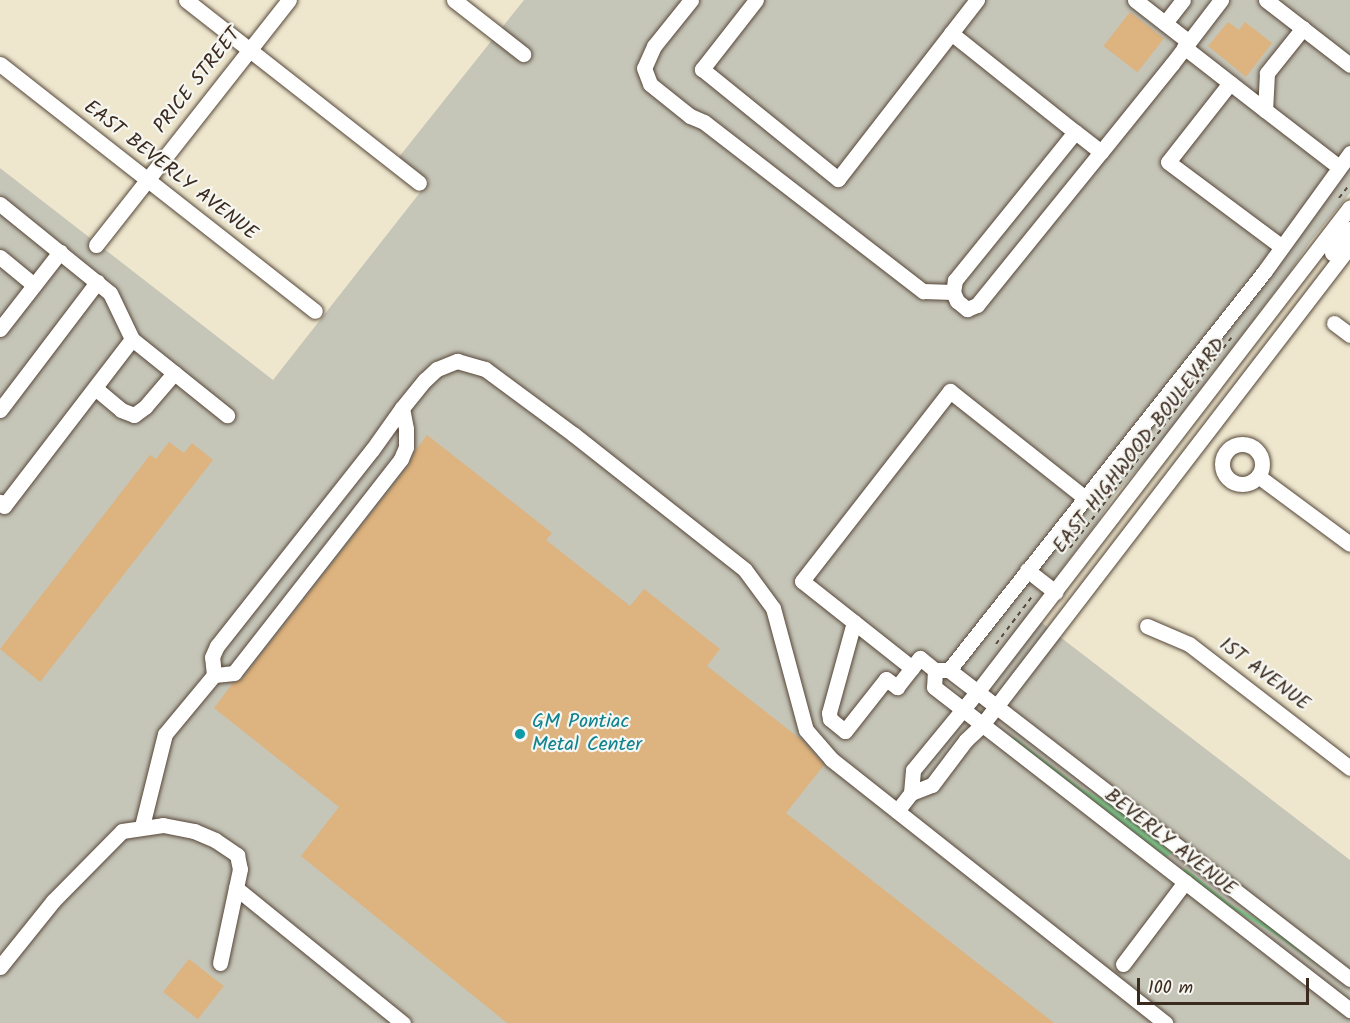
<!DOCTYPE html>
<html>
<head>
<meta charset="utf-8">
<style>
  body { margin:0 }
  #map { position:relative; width:1350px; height:1023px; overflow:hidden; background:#eee7ce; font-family:Kalam,sans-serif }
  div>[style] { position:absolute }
  .industrial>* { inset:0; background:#c5c5b8 }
  .green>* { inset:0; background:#82d596 }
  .building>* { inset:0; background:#ddb37f; transform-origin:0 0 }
  .path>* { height:2px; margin-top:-1px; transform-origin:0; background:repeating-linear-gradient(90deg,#564638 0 4.5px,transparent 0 9px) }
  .roads { filter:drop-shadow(0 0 2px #564638) drop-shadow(0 0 2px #564638) }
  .minor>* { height:15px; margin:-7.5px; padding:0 7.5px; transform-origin:7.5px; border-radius:7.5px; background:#fff }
  .minor>.ring { margin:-7.5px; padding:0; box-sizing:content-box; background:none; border:15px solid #fff; border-radius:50% }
  .dots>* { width:16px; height:16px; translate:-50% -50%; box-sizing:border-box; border:3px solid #f6f6f2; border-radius:50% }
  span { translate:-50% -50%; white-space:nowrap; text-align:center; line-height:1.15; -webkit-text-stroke:4.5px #f6f6f2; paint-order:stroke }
  .street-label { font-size:20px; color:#3b2a1e }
  .culture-label { font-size:20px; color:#0d838f }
  .left { translate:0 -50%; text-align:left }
  .scale { position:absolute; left:1137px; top:978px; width:172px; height:27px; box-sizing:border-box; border:3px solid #3b2a1e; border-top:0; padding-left:8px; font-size:18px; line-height:21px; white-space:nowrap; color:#3b2a1e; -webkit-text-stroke:4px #f6f6f2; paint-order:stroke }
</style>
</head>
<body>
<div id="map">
  <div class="industrial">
    <div style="clip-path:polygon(524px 0,1350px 0,1350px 193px,1310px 242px,1290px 272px,1153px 452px,1115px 495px,1096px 524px,1029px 613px,1350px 860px,1350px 1023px,0 1023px,0 168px,273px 380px,429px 181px,399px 157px)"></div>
  </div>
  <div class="green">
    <div style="clip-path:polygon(1014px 737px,1081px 788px,1118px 808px,1172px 853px,1166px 857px,1012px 738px)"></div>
    <div style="clip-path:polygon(1185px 868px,1232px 905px,1271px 927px,1321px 968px,1276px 935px,1233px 909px,1183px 871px)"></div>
  </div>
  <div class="building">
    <div style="left:1130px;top:12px;width:43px;height:43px;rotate:38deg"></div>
    <div style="clip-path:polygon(1228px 22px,1239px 30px,1245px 22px,1272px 43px,1246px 77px,1208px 46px)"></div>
    <div style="clip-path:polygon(427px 435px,552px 533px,546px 540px,630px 606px,644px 589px,720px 649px,707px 666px,803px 741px,824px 765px,786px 813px,1054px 1023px,507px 1023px,301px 856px,339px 807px,214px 708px,233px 683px,242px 679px,409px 465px,415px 451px)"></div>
    <div style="clip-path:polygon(169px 442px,184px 453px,192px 443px,213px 460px,40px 682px,0 649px,150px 455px,156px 459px)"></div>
    <div style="left:189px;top:959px;width:44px;height:42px;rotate:38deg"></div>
  </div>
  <div class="path">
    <div style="left:1339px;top:198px;width:18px;rotate:-52deg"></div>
    <div style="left:1070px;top:548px;width:265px;rotate:-52.5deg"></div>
    <div style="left:996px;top:644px;width:63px;rotate:-52.8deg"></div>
  </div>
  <div class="roads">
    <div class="minor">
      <div style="left:186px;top:0;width:296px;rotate:38.1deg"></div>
      <div style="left:454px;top:0;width:88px;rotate:38deg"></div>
      <div style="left:691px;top:0;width:59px;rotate:128.8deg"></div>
      <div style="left:654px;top:46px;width:24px;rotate:114deg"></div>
      <div style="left:644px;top:68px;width:17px;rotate:69deg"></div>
      <div style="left:650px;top:84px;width:51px;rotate:38.7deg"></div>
      <div style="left:690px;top:116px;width:15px;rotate:23deg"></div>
      <div style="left:704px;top:122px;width:277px;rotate:37.7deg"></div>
      <div style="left:923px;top:291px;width:30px;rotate:2deg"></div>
      <div style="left:756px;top:0;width:88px;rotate:128deg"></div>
      <div style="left:702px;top:69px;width:175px;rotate:39deg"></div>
      <div style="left:838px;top:179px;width:227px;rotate:-52.2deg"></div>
      <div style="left:1135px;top:0;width:68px;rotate:37.9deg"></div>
      <div style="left:1266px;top:0;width:106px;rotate:37.7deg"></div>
      <div style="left:1165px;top:23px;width:29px;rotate:-52deg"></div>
      <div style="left:1303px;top:28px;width:58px;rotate:128.7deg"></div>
      <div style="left:1267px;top:73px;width:37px;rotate:93deg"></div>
      <div style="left:1265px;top:110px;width:93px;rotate:37.6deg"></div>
      <div style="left:951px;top:33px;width:159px;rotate:38.6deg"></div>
      <div style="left:1184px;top:47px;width:103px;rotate:37.9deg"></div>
      <div style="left:0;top:64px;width:400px;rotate:38.1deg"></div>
      <div style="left:1230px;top:83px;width:100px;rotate:128.1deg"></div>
      <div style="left:1168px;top:162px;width:142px;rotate:36.7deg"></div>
      <div style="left:1101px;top:152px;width:33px;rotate:-142deg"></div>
      <div style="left:1075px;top:132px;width:191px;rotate:129deg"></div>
      <div style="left:955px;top:280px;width:12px;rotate:99deg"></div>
      <div style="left:953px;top:292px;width:10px;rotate:66deg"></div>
      <div style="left:957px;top:301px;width:13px;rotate:39deg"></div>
      <div style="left:967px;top:309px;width:11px;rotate:-22deg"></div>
      <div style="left:977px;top:305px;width:197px;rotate:-51deg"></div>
      <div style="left:1101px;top:152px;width:113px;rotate:-51.1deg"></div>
      <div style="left:1172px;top:64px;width:81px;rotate:-52.6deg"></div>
      <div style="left:0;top:204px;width:141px;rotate:39deg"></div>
      <div style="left:110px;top:293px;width:51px;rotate:64.4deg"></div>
      <div style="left:132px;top:339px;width:210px;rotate:127.5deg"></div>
      <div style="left:4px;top:506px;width:6px;rotate:-135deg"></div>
      <div style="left:96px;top:245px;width:312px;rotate:-51.8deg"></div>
      <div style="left:1332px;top:253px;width:30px;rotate:-53deg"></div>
      <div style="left:0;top:257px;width:44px;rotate:39.5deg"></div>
      <div style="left:1334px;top:323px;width:20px;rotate:37deg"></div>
      <div style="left:0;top:329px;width:98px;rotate:-52.1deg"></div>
      <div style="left:132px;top:339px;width:122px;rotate:38.7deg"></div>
      <div style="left:95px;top:388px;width:34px;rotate:40deg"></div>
      <div style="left:121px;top:410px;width:14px;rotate:21deg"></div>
      <div style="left:134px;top:415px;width:14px;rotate:-36deg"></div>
      <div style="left:145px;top:407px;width:45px;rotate:-49.5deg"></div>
      <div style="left:402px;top:408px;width:21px;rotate:79deg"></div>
      <div style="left:406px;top:429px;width:18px;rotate:90deg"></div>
      <div style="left:406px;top:447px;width:13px;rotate:113deg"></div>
      <div style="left:401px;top:459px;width:271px;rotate:128deg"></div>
      <div style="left:234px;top:673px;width:20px;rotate:174deg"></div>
      <div style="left:214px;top:675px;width:18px;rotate:-96deg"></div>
      <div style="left:212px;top:657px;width:12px;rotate:-66deg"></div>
      <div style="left:217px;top:646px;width:250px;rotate:-51.7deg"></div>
      <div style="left:372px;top:450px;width:52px;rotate:-54.5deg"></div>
      <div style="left:402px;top:408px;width:36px;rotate:-51deg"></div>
      <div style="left:425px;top:380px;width:16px;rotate:-43deg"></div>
      <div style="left:437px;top:369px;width:22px;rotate:-22deg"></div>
      <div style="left:457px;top:361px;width:29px;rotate:16deg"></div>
      <div style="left:485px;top:369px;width:109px;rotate:36.5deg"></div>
      <div style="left:573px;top:434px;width:219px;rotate:38.3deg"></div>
      <div style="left:745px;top:570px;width:47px;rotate:53.6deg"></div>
      <div style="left:773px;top:608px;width:126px;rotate:74.9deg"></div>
      <div style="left:806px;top:730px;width:38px;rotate:49deg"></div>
      <div style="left:831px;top:759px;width:426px;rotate:38.3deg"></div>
      <div style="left:0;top:410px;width:161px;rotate:-52.8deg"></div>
      <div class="ring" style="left:1222px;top:444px;width:25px;height:25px"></div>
      <div style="left:1258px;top:476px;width:114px;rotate:36.5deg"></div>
      <div style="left:1027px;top:570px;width:36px;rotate:38deg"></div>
      <div style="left:854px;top:622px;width:94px;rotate:105.4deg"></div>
      <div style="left:829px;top:713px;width:6px;rotate:81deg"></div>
      <div style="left:830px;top:719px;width:19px;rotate:39deg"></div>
      <div style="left:845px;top:731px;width:66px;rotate:-51.7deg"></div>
      <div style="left:886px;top:679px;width:14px;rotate:36deg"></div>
      <div style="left:897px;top:687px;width:37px;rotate:-52deg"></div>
      <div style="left:920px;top:658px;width:19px;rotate:39deg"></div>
      <div style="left:935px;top:670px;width:14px"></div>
      <div style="left:949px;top:670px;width:506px;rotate:37.62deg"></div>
      <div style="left:1147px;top:626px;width:46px;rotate:23.2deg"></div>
      <div style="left:1189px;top:644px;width:203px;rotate:37.6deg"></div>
      <div style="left:912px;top:668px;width:140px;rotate:-141.7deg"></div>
      <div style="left:802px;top:581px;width:241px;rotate:-52.1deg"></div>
      <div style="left:950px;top:391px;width:172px;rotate:38.4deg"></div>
      <div style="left:935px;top:670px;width:17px;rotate:93deg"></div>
      <div style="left:934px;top:687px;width:527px;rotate:37.83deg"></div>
      <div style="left:949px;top:670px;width:508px;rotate:-51.64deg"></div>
      <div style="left:1264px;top:272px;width:147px;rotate:-54.1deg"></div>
      <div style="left:911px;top:793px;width:23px;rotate:-85deg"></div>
      <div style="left:913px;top:770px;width:102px;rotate:-50.6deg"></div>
      <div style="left:978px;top:691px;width:610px;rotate:-52.45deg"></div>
      <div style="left:897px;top:811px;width:23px;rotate:-52deg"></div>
      <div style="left:911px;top:793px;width:22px;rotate:-21deg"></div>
      <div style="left:932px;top:785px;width:56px;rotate:-52.9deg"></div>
      <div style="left:966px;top:740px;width:22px;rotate:-43deg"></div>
      <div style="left:982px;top:725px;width:604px;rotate:-52.47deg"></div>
      <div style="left:142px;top:826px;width:95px;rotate:-76deg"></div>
      <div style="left:165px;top:734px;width:77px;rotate:-50.3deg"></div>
      <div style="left:236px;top:888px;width:215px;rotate:39deg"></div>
      <div style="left:1123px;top:964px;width:103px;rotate:-52.9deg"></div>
      <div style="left:0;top:967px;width:85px;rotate:-51.2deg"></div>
      <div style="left:53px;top:901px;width:98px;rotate:-45.4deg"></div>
      <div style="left:122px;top:831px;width:41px;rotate:-8.3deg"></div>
      <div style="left:163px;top:825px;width:32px;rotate:11deg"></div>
      <div style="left:194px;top:831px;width:23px;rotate:23deg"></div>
      <div style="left:215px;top:840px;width:27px;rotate:34deg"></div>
      <div style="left:237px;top:855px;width:14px;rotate:78deg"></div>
      <div style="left:240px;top:869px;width:96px;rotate:102deg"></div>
    </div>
  </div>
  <div class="dots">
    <div style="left:520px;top:734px;background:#0f9aa8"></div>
  </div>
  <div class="street-label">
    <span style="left:198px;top:81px;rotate:-52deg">PRICE STREET</span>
    <span style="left:170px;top:171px;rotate:38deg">EAST BEVERLY AVENUE</span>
    <span style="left:1140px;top:446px;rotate:-52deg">EAST HIGHWOOD BOULEVARD</span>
    <span style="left:1264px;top:675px;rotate:37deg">1ST AVENUE</span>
    <span style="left:1170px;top:843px;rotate:38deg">BEVERLY AVENUE</span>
  </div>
  <div class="culture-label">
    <span class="left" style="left:532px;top:734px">GM Pontiac<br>Metal Center</span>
  </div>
  <div class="scale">100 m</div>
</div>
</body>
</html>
